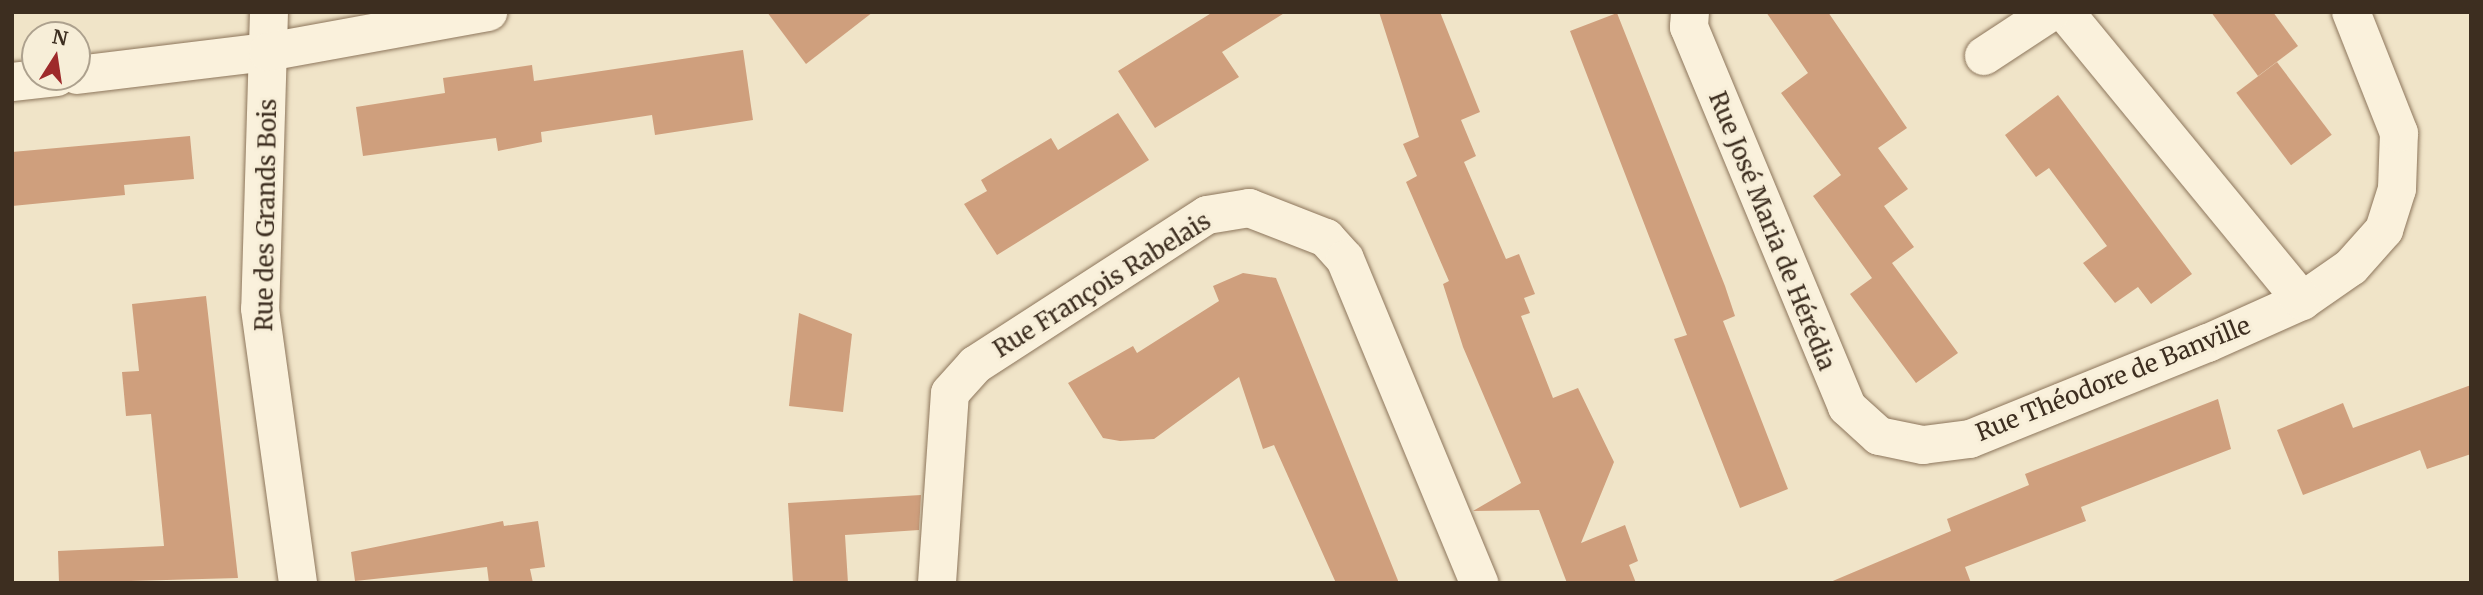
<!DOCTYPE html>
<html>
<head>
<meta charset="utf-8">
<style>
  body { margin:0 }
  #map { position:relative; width:2483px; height:595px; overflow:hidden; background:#f0e4c8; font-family:Merriweather,serif }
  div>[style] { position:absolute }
  .building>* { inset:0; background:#cf9f7d; transform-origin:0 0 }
  .roads { filter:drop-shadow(0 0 2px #8d765c) drop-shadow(0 0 2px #8d765c) }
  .minor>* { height:38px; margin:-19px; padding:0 19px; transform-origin:19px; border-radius:19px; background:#faf1dc }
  span { translate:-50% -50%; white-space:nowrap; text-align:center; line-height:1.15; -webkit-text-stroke:6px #f7eed8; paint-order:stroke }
  .street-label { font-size:24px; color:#3d2e20 }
  .frame { position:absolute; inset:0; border:14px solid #3d2e20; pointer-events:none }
  .north { position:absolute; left:21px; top:21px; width:70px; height:70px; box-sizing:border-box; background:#f7eed8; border:2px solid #ada18e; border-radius:50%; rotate:12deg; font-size:19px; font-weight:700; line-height:28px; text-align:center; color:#3d2e20 }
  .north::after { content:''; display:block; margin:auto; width:24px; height:32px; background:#9e2a2b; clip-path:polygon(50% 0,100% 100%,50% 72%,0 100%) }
</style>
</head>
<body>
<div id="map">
  <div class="building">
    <div style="clip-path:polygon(767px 12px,873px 12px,806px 64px)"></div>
    <div style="clip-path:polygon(1213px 12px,1286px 12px,1222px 52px,1239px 77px,1155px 128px,1118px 71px)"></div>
    <div style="clip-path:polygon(1379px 12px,1440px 12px,1480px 112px,1461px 120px,1476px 156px,1464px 162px,1506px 259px,1519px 254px,1535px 294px,1524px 298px,1530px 313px,1521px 316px,1553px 398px,1578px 388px,1614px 462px,1581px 543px,1625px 525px,1638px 561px,1629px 565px,1636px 583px,1567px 583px,1539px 510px,1473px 511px,1521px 483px,1463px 347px,1443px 284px,1449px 281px,1406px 182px,1417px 176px,1403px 144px,1419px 137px)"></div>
    <div style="clip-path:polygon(1766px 12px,1828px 12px,1907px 128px,1878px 148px,1908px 189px,1884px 206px,1914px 247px,1892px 263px,1958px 353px,1916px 383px,1850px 294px,1872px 278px,1813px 196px,1841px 175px,1781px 93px,1808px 73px)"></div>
    <div style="clip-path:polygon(2211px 12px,2273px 12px,2298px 46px,2258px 76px)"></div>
    <div style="clip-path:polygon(1617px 13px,1725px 286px,1735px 316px,1723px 321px,1788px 489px,1740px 508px,1674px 339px,1687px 335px,1570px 31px)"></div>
    <div style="clip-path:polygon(743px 50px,753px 120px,655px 135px,652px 115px,541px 132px,542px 142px,498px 151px,496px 138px,363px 156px,356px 107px,445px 93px,443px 78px,532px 65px,534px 81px)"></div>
    <div style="left:2277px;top:62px;width:91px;height:51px;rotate:53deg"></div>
    <div style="clip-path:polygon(2058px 95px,2192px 274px,2151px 304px,2138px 287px,2115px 303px,2083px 263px,2107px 246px,2049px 168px,2036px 177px,2005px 135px)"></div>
    <div style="clip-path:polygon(1118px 113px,1149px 160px,997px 255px,964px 204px,987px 191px,981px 180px,1051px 138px,1058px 150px)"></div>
    <div style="clip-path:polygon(190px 136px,194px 179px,124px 185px,125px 195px,12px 206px,12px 152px)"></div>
    <div style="clip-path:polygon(1243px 273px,1276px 278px,1399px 583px,1336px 583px,1274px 445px,1263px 449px,1239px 377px,1154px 439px,1120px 441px,1103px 438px,1068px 383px,1133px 346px,1137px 353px,1219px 301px,1213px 286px)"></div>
    <div style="clip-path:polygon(206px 296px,238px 578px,59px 583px,58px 551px,164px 546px,151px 414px,126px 416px,122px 372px,139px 371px,132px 304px)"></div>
    <div style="clip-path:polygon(799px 313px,852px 334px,843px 412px,789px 406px)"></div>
    <div style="clip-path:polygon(2471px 385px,2471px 454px,2427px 469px,2420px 450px,2303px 495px,2277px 430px,2343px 403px,2353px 428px)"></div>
    <div style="clip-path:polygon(2218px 399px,2231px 449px,2081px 507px,2086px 521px,1965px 567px,1971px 583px,1828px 583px,1951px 531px,1947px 519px,2029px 485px,2025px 474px)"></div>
    <div style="clip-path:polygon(921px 495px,919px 530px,845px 535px,848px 583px,793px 583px,788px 503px)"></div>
    <div style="clip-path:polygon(503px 521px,504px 526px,538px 521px,545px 567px,530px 569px,533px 583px,489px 583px,487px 567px,355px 581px,351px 552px)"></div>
  </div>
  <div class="roads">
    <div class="minor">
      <div style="left:269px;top:12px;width:297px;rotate:91.7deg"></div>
      <div style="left:260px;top:309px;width:277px;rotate:82.1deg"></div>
      <div style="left:1690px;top:12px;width:15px;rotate:94deg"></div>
      <div style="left:1689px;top:27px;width:412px;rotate:67.4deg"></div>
      <div style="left:1847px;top:407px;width:43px;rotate:42.2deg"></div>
      <div style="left:1879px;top:436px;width:45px;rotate:11.6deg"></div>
      <div style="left:1923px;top:445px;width:47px;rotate:-7.3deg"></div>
      <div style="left:1970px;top:439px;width:257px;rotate:-22deg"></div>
      <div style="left:2208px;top:343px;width:103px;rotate:-24.1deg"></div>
      <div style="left:2302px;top:301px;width:60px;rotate:-34.8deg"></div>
      <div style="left:2351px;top:267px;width:50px;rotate:-48.3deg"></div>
      <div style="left:2384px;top:230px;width:43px;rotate:-72.4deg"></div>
      <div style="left:2397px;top:189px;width:56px;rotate:-88deg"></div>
      <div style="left:2399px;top:133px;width:130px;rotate:-111.6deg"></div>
      <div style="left:2065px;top:12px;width:374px;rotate:50.6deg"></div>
      <div style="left:1984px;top:56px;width:80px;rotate:-33.3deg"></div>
      <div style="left:77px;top:75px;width:192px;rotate:-6.9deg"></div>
      <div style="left:268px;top:52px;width:224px;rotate:-10.3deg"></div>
      <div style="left:12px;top:82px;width:45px;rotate:-6.3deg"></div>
      <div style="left:937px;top:583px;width:190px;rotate:-86.1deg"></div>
      <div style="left:950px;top:393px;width:38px;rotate:-48deg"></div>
      <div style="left:975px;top:365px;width:276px;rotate:-32.9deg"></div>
      <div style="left:1207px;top:215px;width:43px;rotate:-9.5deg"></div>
      <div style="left:1249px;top:208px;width:83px;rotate:21.3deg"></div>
      <div style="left:1326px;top:238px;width:28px;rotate:48deg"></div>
      <div style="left:1345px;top:259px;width:351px;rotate:67.5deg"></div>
    </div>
  </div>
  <div class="street-label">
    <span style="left:266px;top:215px;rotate:-89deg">Rue des Grands Bois</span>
    <span style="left:1772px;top:231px;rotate:68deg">Rue José Maria de Hérédia</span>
    <span style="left:1102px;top:285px;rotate:-32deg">Rue François Rabelais</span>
    <span style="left:2113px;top:379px;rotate:-22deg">Rue Théodore de Banville</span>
  </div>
  <div class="frame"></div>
  <div class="north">N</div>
</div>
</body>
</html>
